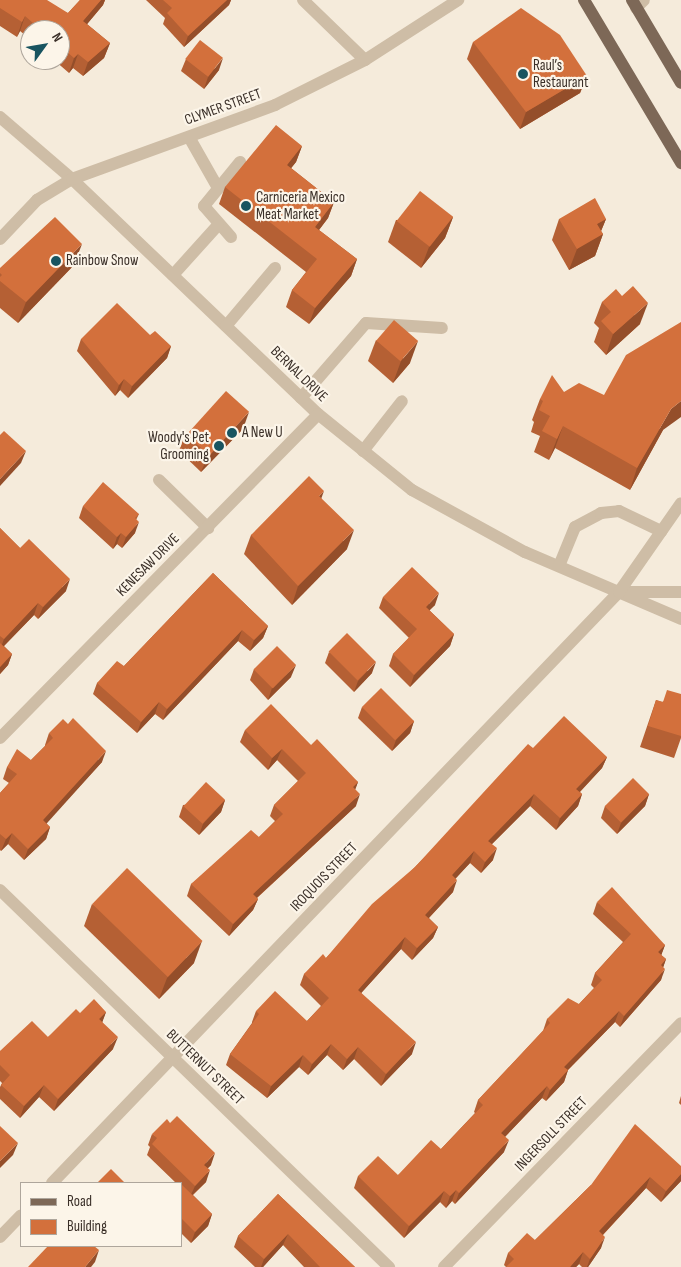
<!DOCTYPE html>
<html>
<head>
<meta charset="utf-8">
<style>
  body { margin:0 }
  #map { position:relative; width:681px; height:1267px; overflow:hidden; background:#f5ebdb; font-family:"Sofia Sans Condensed",sans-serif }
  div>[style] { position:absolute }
  .minor>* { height:12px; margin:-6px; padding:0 6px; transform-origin:6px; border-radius:6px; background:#cebda6 }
  .major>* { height:12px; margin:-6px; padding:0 6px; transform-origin:6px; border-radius:6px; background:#7d6857 }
  .wall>* { inset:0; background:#b56034 }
  .shaded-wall>* { inset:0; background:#944e2a }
  .building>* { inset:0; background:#d3703c; transform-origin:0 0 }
  .dots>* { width:14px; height:14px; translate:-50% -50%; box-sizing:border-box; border:2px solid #fcf5e9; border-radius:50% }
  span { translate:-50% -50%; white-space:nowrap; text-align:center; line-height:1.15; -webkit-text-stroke:4.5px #fcf5e9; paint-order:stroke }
  .poi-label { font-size:15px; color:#3a2f28 }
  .left { translate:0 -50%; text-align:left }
  .right { translate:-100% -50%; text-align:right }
  .street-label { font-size:15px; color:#3a2f28 }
  .legend { position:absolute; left:20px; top:1182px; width:162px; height:65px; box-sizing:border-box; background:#fcf5e9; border:1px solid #aea69c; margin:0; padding:6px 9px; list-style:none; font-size:15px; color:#3a2f28 }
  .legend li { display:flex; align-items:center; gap:10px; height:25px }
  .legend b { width:25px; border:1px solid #aea69c }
  .north { position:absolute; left:20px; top:20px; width:50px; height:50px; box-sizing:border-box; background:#fcf5e9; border:1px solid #aea69c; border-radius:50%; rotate:58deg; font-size:14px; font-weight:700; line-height:20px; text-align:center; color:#3a2f28 }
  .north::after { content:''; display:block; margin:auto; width:18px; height:22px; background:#185460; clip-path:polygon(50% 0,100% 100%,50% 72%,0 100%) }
</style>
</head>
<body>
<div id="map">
  <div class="minor">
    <div style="left:303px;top:0;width:86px;rotate:44.1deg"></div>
    <div style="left:636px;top:8px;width:11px;rotate:-45deg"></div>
    <div style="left:0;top:117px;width:95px;rotate:40.7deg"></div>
    <div style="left:72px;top:179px;width:340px;rotate:43.7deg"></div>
    <div style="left:318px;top:414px;width:121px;rotate:39deg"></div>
    <div style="left:412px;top:490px;width:129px;rotate:28.8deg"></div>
    <div style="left:525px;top:552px;width:170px;rotate:23.2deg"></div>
    <div style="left:189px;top:137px;width:59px;rotate:60.4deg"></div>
    <div style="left:231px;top:237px;width:41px;rotate:-131.1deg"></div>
    <div style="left:204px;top:206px;width:57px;rotate:-50.7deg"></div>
    <div style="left:0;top:239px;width:54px;rotate:-46.5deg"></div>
    <div style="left:37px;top:200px;width:41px;rotate:-31deg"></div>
    <div style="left:72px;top:179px;width:216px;rotate:-20deg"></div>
    <div style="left:275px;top:105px;width:101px;rotate:-26.6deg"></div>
    <div style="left:365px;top:60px;width:111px;rotate:-32.8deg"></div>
    <div style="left:173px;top:275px;width:67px;rotate:-48deg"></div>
    <div style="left:226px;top:326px;width:76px;rotate:-49.8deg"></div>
    <div style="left:301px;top:398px;width:99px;rotate:-49.1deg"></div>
    <div style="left:366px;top:323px;width:76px;rotate:3.8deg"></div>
    <div style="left:363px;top:451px;width:63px;rotate:-52deg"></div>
    <div style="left:159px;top:480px;width:69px;rotate:44.4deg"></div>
    <div style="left:559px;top:566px;width:42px;rotate:-67.7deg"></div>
    <div style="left:575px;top:527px;width:30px;rotate:-28deg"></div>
    <div style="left:601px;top:513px;width:18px;rotate:-6deg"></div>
    <div style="left:619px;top:511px;width:47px;rotate:25.5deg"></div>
    <div style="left:624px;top:592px;width:57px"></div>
    <div style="left:0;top:738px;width:454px;rotate:-45.5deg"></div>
    <div style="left:0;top:890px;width:542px;rotate:44.1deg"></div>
    <div style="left:52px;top:1183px;width:819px;rotate:-46.19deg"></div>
    <div style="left:619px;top:592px;width:108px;rotate:-55.1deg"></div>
    <div style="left:0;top:1237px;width:30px;rotate:-46deg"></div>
    <div style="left:444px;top:1267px;width:340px;rotate:-45.8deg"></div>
  </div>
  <div class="major">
    <div style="left:584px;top:0;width:190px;rotate:59.2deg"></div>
    <div style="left:632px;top:0;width:96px;rotate:59.4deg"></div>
  </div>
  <div class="wall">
    <div style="clip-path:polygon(0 0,68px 13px,80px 0,105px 0,103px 5px,87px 24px,110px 43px,104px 58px,83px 76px,73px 68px,69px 73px,54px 60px,60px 60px,60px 30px,30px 30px,30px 39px,20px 31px,17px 37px,0 26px)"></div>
    <div style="clip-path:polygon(146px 0,231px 0,229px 5px,184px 47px,163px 24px,165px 18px)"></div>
    <div style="clip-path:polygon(473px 42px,587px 76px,580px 93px,520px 129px,467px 59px)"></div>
    <div style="clip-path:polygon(186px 59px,219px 70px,204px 89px,181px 71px)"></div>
    <div style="clip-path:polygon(302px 146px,296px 162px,291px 168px,334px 202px,328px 218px,319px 230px,357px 259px,351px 276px,309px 324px,286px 307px,292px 290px,306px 272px,219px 204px,225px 187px)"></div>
    <div style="clip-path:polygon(453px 217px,445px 238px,421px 268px,388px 242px,396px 220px)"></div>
    <div style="clip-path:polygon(559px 219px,606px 219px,601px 231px,603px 234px,595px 256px,569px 270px,552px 240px)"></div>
    <div style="clip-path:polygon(74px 265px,18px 323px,0 308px,0 268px)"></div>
    <div style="clip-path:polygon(622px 296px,640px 324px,606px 355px,594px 342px,599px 328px,594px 323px,602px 302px)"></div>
    <div style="clip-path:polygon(81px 339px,171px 346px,167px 358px,128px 398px,120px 390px,115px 396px,77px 351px)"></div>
    <div style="clip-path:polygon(376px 340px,410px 363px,393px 383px,368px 361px)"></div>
    <div style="clip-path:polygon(564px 392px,663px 430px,630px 490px,555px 448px,549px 460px,534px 452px,540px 436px,531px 432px,534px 422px,532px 420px,540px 399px)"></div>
    <div style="clip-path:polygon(243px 429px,201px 472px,179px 451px,185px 434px)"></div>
    <div style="clip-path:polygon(321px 498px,347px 549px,292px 605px,244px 554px,251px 535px)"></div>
    <div style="clip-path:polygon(83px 506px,139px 514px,136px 520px,135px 533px,122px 548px,117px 544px,113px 549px,79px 518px)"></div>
    <div style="clip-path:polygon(0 528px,20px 548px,66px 591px,38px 619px,34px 615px,4px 646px,12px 654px,8px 665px,0 674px)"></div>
    <div style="clip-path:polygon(213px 573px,268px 626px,263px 638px,250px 651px,238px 641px,163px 720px,155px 714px,137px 733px,93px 694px,97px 683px,124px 666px)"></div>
    <div style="clip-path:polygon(383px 597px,435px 605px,429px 610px,454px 634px,450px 646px,410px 687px,389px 666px,393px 654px,409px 638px,379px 608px)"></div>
    <div style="clip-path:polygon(329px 652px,372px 673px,354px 692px,325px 663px)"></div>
    <div style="clip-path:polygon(254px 669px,291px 677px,268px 700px,250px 680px)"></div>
    <div style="clip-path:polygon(681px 694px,681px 738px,674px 758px,640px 747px,656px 700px,662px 702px)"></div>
    <div style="clip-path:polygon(362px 707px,414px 721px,410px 733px,392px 751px,358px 718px)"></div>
    <div style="clip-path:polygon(245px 730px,311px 745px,358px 782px,355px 789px,356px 806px,257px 898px,258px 899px,253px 910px,229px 936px,187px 896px,191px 884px,259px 837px,275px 821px,270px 816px,274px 805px,298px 781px,277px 760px,268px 770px,240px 742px)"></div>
    <div style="clip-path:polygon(49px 733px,102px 762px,46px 823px,50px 827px,46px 839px,24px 860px,8px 844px,1px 851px,0 850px,0 793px,9px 783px,3px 779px,7px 767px,31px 760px,45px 746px,45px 745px)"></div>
    <div style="clip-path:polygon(533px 748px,607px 757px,602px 768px,580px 792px,582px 794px,578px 806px,556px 830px,530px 806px,492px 844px,493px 860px,481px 873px,470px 863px,455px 878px,453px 892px,429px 918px,438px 927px,433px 938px,412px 960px,401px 949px,361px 993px,412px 1054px,381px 1086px,354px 1059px,343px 1070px,327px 1055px,308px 1075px,299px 1067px,267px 1098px,226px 1065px,230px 1054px,252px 1023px,252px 1022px,256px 1011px,307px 1021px,321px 1006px,300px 985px,304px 974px,326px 958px,415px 867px)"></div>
    <div style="clip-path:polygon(649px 794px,645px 806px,617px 834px,601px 818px,605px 806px)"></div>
    <div style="clip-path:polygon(225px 800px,221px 812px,199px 835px,179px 817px,183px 805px)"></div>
    <div style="clip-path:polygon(597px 902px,665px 945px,661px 955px,666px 959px,663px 967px,661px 980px,620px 1027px,615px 1022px,568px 1070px,564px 1082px,546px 1101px,542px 1098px,505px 1137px,504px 1152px,455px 1204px,452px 1201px,446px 1208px,440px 1202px,404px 1238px,354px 1188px,358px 1176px,398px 1175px,441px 1149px,475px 1113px,474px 1112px,478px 1100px,543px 1031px,547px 1019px,579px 1004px,594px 988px,591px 985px,595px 973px,623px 942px,593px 914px)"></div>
    <div style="clip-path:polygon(92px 904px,194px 963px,159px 999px,84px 926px)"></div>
    <div style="clip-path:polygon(106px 1012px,102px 1022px,113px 1049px,54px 1111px,39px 1097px,20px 1118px,0 1099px,0 1087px,2px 1083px,0 1081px,0 1051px,48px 1037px,80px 1013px)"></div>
    <div style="clip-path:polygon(681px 1096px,681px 1105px,679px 1103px)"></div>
    <div style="clip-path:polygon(152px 1134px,211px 1165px,208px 1168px,206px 1182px,193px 1195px,212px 1214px,208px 1226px,191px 1243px,181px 1233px,181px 1183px,176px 1183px,147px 1155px,150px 1147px,148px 1145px)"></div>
    <div style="clip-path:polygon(681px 1166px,681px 1181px,661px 1202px,646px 1188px,603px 1235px,601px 1248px,588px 1267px,582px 1267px,579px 1264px,576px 1267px,506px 1267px,504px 1265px,508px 1253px,535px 1240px,591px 1185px)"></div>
    <div style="clip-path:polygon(278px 1194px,355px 1267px,304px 1267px,283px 1245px,263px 1267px,255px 1267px,234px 1247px,238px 1236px)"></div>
  </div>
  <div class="shaded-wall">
    <div style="clip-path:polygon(101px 0,105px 0,103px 5px,78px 35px,83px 21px)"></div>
    <div style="clip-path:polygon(227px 0,231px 0,229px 5px,184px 47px,188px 36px)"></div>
    <div style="clip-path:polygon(25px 16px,20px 31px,17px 37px,22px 22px)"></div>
    <div style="clip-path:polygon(110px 43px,104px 58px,83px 76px,88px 62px)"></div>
    <div style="clip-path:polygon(78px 54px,73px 68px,69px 73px,74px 58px)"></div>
    <div style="clip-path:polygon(223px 58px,219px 70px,204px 89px,208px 77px)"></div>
    <div style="clip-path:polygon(587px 76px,580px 93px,520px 129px,526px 112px)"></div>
    <div style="clip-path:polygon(302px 146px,296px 162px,281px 181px,287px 165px)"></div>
    <div style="clip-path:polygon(334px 202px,328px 218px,309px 243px,315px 227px)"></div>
    <div style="clip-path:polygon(453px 217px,445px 238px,421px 268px,429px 247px)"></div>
    <div style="clip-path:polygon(606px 219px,599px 236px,603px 234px,595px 256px,569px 270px,577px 249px,597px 224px)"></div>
    <div style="clip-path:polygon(82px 244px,74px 265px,18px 323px,26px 302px)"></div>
    <div style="clip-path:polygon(357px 259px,351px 276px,309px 324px,315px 308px)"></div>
    <div style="clip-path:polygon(648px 303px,640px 324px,606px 355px,613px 334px)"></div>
    <div style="clip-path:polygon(418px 341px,410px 363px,393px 383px,401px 361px)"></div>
    <div style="clip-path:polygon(171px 346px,167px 358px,128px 398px,132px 386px)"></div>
    <div style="clip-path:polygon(124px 379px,120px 390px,115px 396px,119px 385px)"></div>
    <div style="clip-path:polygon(681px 401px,681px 417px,663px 430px,630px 490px,637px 468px,671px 409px)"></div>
    <div style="clip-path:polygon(249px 412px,243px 429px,201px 472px,208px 456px)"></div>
    <div style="clip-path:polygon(563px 426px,555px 448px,549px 460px,557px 439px)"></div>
    <div style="clip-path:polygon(26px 451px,21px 463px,0 486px,0 479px)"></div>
    <div style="clip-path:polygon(324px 491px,317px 510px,319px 496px)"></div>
    <div style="clip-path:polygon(139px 522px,135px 533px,122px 548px,126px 537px)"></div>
    <div style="clip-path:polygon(354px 530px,347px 549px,292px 605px,298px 586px)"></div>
    <div style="clip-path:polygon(121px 533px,117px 544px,113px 549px,117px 537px)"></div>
    <div style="clip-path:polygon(70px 579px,66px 591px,38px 619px,43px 607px)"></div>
    <div style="clip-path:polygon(439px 593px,435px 605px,422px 618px,426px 607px)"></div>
    <div style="clip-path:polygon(38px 603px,34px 615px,0 650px,4px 639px)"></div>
    <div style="clip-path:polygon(268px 626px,263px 638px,250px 651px,254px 640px)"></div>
    <div style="clip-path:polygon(242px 630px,238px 641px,163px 720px,167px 709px)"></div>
    <div style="clip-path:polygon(454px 634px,450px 646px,410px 687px,414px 675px)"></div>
    <div style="clip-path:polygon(12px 654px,8px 665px,0 674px,0 667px)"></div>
    <div style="clip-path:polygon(376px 662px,372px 673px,354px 692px,358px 681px)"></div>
    <div style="clip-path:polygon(296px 665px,291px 677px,268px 700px,272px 688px)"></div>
    <div style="clip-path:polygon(159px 702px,155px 714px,137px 733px,141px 722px)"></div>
    <div style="clip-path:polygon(414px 721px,410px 733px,392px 751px,396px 740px)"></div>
    <div style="clip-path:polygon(282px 749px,277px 760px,268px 770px,272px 758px)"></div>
    <div style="clip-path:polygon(106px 751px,102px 762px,39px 832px,43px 820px)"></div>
    <div style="clip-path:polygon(607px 757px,602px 768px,572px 800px,576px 789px)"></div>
    <div style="clip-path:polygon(358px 782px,354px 793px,353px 787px)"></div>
    <div style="clip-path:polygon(360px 794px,356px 806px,249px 905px,253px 894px)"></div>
    <div style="clip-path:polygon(534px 794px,530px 806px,484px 852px,488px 841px)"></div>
    <div style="clip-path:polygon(582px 794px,578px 806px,556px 830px,560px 818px)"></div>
    <div style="clip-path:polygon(649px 794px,645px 806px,617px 834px,621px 823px)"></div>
    <div style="clip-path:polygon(225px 800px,221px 812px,199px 835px,203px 824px)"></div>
    <div style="clip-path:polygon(50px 827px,46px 839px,24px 860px,28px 849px)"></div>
    <div style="clip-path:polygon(12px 833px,8px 844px,1px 851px,6px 839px)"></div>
    <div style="clip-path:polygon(497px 848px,493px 860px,481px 873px,485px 862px)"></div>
    <div style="clip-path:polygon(474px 851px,470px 863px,448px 887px,452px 875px)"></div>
    <div style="clip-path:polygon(457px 880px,453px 892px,421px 926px,425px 915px)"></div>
    <div style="clip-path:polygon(258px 899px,253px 910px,229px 936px,233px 924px)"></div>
    <div style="clip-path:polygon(438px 927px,433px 938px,412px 960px,417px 948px)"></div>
    <div style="clip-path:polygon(405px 937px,401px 949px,354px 1001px,358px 990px)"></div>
    <div style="clip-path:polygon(202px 941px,194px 963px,159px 999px,167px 978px)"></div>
    <div style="clip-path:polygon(665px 945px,661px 956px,658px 952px)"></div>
    <div style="clip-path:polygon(666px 959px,662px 971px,661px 965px)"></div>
    <div style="clip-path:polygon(665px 969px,661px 980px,620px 1027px,624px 1016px)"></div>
    <div style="clip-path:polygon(619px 1011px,615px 1022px,560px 1078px,564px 1067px)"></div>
    <div style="clip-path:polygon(106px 1012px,102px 1023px,99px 1019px)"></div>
    <div style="clip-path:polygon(118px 1037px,113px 1049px,54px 1111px,58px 1099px)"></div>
    <div style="clip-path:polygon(416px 1042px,412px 1054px,381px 1086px,386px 1074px)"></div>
    <div style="clip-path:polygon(331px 1044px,327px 1055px,308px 1075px,312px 1064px)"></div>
    <div style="clip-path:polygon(358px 1047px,354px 1059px,343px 1070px,347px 1059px)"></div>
    <div style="clip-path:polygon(303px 1055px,299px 1067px,267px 1098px,271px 1086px)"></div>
    <div style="clip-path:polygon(568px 1070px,564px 1082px,546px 1101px,550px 1090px)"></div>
    <div style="clip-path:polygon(44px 1085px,39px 1097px,20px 1118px,24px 1106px)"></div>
    <div style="clip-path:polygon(547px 1086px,542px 1098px,497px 1145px,501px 1133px)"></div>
    <div style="clip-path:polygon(509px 1140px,504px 1152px,455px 1204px,459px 1193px)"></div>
    <div style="clip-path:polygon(18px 1143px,13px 1155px,0 1168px,0 1161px)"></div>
    <div style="clip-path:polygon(215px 1153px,211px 1165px,200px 1176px,204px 1165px)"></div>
    <div style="clip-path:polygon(210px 1170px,206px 1182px,190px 1197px,195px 1186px)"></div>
    <div style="clip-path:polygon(681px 1174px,681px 1181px,661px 1202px,666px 1191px)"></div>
    <div style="clip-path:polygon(650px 1177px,646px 1188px,595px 1243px,599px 1231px)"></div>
    <div style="clip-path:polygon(456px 1190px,452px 1201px,446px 1208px,450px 1196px)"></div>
    <div style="clip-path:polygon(444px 1191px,440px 1202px,404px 1238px,409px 1226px)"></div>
    <div style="clip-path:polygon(212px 1214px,208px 1226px,191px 1243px,195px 1232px)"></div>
    <div style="clip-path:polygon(288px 1234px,283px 1245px,263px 1267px,261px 1267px,264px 1259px)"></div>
    <div style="clip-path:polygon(605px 1237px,601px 1248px,588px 1267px,587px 1267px,590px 1259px)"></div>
    <div style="clip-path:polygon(99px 1250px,95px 1262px,91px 1267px,85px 1267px)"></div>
    <div style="clip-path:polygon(583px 1252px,579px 1264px,576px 1267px,570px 1267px)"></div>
  </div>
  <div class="building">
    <div style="clip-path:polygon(0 0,47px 0,68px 13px,80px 0,101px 0,83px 21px,110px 43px,88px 62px,78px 54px,74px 58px,60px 46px,60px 30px,41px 30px,25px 16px,22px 22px,0 8px)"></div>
    <div style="clip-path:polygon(163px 0,227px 0,188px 36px,167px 13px,172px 8px)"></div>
    <div style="clip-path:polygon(521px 8px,560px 35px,587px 76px,526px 112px,473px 42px)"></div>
    <div style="left:200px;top:40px;width:29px;height:24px;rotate:38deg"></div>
    <div style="clip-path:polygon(276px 125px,302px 146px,287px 165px,334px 202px,315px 227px,357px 259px,315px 308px,292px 290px,317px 259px,225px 187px)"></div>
    <div style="left:420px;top:191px;width:42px;height:38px;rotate:38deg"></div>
    <div style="clip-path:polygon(595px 198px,606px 219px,597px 224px,603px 234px,577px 249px,559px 219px)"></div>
    <div style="clip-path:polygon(55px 217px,82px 244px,26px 302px,0 281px,0 277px,2px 275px,0 273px,0 268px)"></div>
    <div style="clip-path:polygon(633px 286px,648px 303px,613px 334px,601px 321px,611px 312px,602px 302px,616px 289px,622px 296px)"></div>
    <div style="clip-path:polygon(117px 303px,150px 335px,155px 331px,171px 346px,132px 386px,124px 379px,119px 385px,81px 339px)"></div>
    <div style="left:394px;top:320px;width:32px;height:27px;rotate:41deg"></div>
    <div style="clip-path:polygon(681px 322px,681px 401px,671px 409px,637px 468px,563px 426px,557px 439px,542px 431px,550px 416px,539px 410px,543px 401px,540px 399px,552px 375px,564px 392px,579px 383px,604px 395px,626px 355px)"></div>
    <div style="left:226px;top:391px;width:31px;height:59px;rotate:42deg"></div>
    <div style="clip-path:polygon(4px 431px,26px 451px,0 479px,0 435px)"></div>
    <div style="clip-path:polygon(309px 476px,324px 491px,319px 496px,354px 530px,298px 586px,251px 535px)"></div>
    <div style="clip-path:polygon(103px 482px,139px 514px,135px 518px,139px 522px,126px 537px,121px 533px,117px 537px,83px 506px)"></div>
    <div style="clip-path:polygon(0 528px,20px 548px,29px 539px,70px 579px,43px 607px,38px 603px,4px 639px,0 636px)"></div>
    <div style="clip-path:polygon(412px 567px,439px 593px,426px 607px,454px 634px,414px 675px,393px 654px,417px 629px,383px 597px)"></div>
    <div style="clip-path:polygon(213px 573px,268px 626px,254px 640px,242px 630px,167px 709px,159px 702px,141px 722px,97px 683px,117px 661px,124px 666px)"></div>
    <div style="left:347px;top:633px;width:41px;height:26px;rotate:45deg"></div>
    <div style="clip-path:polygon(0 643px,12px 654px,0 667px)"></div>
    <div style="left:277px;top:646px;width:27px;height:33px;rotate:45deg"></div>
    <div style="left:381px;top:688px;width:47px;height:27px;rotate:45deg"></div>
    <div style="clip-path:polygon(667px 690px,681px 694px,681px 736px,648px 726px,656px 700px,663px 702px)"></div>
    <div style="clip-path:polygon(271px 704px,311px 745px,317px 739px,358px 782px,353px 787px,360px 794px,253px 894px,258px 899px,233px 924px,191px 884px,251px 830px,259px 837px,283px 814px,274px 805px,306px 773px,282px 749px,272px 758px,245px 730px)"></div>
    <div style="clip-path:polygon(564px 716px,607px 757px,576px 789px,582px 794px,560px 818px,534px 794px,488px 841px,497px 848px,485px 862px,474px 851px,452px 875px,457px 880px,425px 915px,438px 927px,417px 948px,405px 937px,358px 990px,416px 1042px,386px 1074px,358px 1047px,347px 1059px,331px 1044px,312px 1064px,303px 1055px,271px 1086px,230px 1054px,259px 1014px,256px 1011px,275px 991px,307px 1021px,329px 998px,304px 974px,323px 954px,326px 958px,372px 904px,415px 867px,528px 744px,533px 748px)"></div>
    <div style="clip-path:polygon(73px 718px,106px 751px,43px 820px,50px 827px,28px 849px,12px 833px,6px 839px,0 834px,0 793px,17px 774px,7px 767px,17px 749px,31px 760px,53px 738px,49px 733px,63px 719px,68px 724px)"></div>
    <div style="left:633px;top:778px;width:23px;height:40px;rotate:45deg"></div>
    <div style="left:206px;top:782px;width:26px;height:33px;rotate:43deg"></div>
    <div style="left:127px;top:868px;width:105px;height:50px;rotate:44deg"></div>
    <div style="clip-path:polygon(612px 887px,665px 945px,658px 952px,666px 959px,661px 965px,665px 969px,624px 1016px,619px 1011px,564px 1067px,568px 1070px,550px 1090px,547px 1086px,501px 1133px,509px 1140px,459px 1193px,456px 1190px,450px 1196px,444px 1191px,409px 1226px,358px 1176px,378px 1156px,398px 1175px,431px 1140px,441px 1149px,483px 1105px,478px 1100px,550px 1023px,547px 1019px,568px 998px,579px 1004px,602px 980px,595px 973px,631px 934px,597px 902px)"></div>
    <div style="clip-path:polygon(94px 999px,106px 1012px,99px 1019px,118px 1037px,58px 1099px,44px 1085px,24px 1106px,1px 1085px,10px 1075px,0 1065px,0 1051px,32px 1021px,48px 1037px,76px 1009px,80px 1013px)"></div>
    <div style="clip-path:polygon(177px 1116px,215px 1153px,204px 1165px,210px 1170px,195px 1186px,152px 1144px,157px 1138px,152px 1134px,167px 1119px,170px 1123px)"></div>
    <div style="clip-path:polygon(635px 1124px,681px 1166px,681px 1174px,666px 1191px,650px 1177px,599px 1231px,605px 1237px,590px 1259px,583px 1252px,570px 1267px,506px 1267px,514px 1259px,508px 1253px,527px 1233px,535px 1240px,591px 1185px)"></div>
    <div style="clip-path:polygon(0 1126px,18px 1143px,0 1161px)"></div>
    <div style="clip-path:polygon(111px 1169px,125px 1183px,97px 1183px)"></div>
    <div style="clip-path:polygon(181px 1184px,212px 1214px,195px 1232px,181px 1218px)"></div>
    <div style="clip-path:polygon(278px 1194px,355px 1267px,320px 1267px,288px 1234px,264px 1259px,238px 1236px)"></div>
    <div style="clip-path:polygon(48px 1246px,94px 1246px,99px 1250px,85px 1267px,28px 1267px)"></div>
  </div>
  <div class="dots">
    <div style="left:523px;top:74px;background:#185460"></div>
    <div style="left:246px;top:206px;background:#185460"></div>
    <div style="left:56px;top:261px;background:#185460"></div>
    <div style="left:232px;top:433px;background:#185460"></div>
    <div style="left:219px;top:446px;background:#185460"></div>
  </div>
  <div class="poi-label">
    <span class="left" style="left:533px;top:74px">Raul’s<br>Restaurant</span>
    <span class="left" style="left:256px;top:206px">Carniceria Mexico<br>Meat Market</span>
    <span class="left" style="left:66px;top:261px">Rainbow Snow</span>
    <span class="left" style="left:242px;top:433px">A New U</span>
    <span class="right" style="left:209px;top:446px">Woody's Pet<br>Grooming</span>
  </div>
  <div class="street-label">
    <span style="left:223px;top:107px;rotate:-20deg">CLYMER STREET</span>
    <span style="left:299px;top:374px;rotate:44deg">BERNAL DRIVE</span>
    <span style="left:148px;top:565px;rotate:-45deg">KENESAW DRIVE</span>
    <span style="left:324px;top:877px;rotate:-46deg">IROQUOIS STREET</span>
    <span style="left:205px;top:1067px;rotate:44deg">BUTTERNUT STREET</span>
    <span style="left:551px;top:1134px;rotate:-46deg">INGERSOLL STREET</span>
  </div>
  <ul class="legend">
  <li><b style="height:6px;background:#7d6857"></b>Road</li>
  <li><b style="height:14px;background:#d3703c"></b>Building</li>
  </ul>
  <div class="north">N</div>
</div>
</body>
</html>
